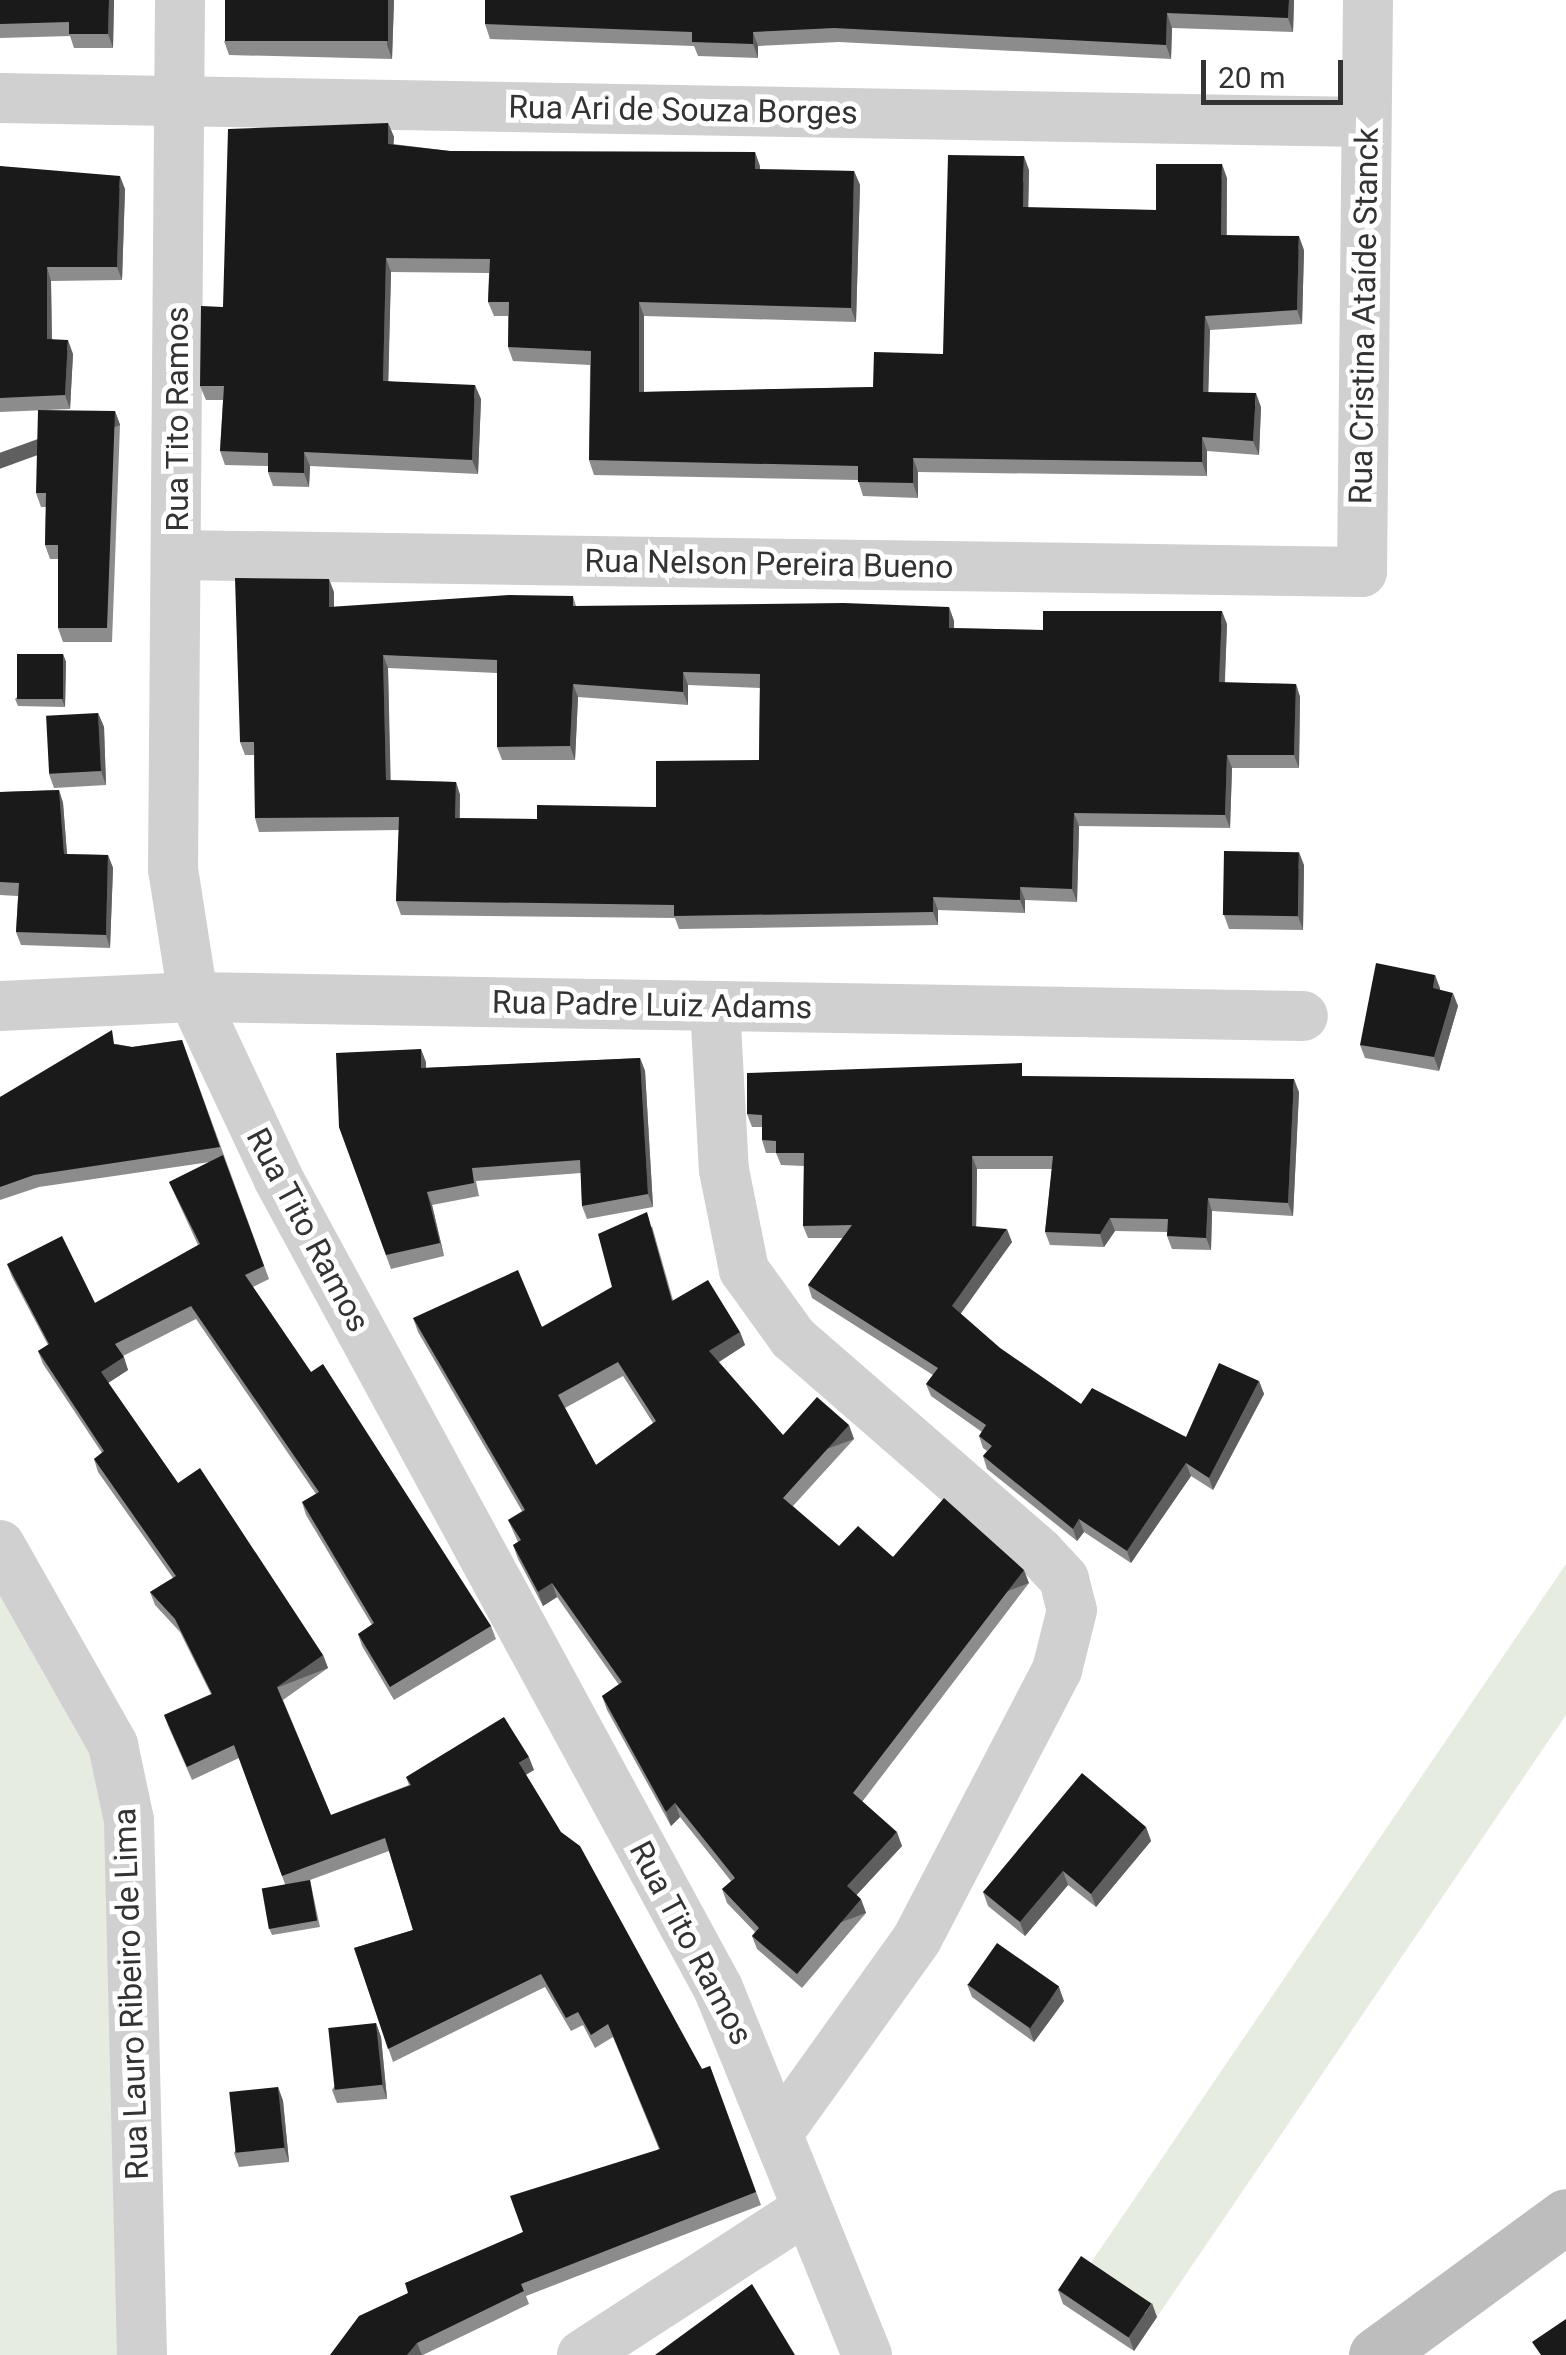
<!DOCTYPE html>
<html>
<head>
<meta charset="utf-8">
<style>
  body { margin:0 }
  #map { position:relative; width:1566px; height:2355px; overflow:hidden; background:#fff; font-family:Roboto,sans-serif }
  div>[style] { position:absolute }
  .green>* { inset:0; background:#e6ecdf }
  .street>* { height:50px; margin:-25px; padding:0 25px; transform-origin:25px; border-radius:25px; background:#d0d0d0 }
  .secondary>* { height:55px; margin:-27.5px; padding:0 27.5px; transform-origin:27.5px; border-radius:27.5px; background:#bdbdbd }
  .wall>* { inset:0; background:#8c8c8c }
  .shaded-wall>* { inset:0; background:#5f5f5f; transform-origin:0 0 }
  .building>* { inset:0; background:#1a1a1a; transform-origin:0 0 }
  span { translate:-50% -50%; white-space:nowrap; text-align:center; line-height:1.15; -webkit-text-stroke:10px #fff; paint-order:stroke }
  .street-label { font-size:32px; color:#333 }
  .scale { position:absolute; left:1201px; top:60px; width:142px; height:45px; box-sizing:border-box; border:5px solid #333; border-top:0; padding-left:12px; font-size:30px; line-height:35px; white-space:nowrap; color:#333; -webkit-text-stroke:8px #fff; paint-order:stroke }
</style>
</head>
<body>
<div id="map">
  <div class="green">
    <div style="clip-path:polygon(0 1545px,113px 1745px,143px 2355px,0 2355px)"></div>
    <div style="clip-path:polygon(1566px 1564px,1566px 1715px,1157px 2317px,1086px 2270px)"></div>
  </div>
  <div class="street">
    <div style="left:180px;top:0;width:869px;rotate:90.46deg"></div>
    <div style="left:173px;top:869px;width:130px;rotate:81.1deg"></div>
    <div style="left:193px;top:997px;width:200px;rotate:64.8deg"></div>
    <div style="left:278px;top:1178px;width:922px;rotate:61.49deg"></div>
    <div style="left:718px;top:1988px;width:396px;rotate:67.9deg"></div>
    <div style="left:0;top:98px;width:1366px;rotate:1.01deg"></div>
    <div style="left:176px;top:555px;width:1186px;rotate:0.82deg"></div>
    <div style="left:1362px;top:572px;width:572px;rotate:-89.4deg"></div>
    <div style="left:0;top:1006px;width:193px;rotate:-2.7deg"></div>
    <div style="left:193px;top:997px;width:1110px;rotate:0.98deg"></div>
    <div style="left:715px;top:1006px;width:164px;rotate:86.9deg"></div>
    <div style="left:724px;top:1170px;width:102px;rotate:78.7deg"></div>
    <div style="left:744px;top:1270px;width:84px;rotate:54.2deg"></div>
    <div style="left:793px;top:1338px;width:327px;rotate:41deg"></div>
    <div style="left:1040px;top:1553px;width:35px;rotate:47deg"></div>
    <div style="left:1064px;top:1579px;width:32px;rotate:76deg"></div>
    <div style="left:1072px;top:1610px;width:62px;rotate:104deg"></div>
    <div style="left:1057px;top:1670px;width:303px;rotate:117.5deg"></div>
    <div style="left:917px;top:1939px;width:237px;rotate:125.6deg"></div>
    <div style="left:0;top:1545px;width:230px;rotate:60.5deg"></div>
    <div style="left:113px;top:1745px;width:77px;rotate:78deg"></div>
    <div style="left:129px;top:1820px;width:535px;rotate:88.61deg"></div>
    <div style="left:582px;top:2355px;width:265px;rotate:-33deg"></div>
  </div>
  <div class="secondary">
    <div style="left:1376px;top:2355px;width:235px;rotate:-36.2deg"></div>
  </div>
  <div class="wall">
    <div style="clip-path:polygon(0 0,114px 0,113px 48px,74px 48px,70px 36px,0 38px)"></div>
    <div style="clip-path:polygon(394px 0,392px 59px,229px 55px,224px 41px)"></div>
    <div style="clip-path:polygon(1294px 0,1293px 32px,1172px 28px,1171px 59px,839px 42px,758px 46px,758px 58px,698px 56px,694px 46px,490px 39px,485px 24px)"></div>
    <div style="clip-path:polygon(388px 123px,394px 137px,393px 144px,450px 151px,755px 152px,760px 169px,854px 171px,860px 185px,856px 322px,644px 316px,644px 392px,873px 387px,943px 354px,1029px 170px,1028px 208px,1156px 210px,1227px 178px,1227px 235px,1304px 250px,1302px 324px,1210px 330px,1208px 392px,1261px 407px,1259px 455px,1207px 451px,1207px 476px,918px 472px,918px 498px,863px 496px,858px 480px,594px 475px,589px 460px,590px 365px,513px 361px,508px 347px,508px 316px,494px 316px,488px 302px,489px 273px,391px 272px,388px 381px,481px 399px,478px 474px,310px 466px,309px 487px,273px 486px,268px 472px,268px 466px,225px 465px,220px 451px,223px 400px,206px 400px,200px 386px,223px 307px)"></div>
    <div style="clip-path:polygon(0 166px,125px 189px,122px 280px,51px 281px,52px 339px,73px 354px,70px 409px,0 412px)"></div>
    <div style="clip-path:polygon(115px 411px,120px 425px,112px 642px,63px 642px,58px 628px,58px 559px,50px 559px,45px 545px,46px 507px,41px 507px,36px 493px)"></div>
    <div style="clip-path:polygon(evenodd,334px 592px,334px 607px,573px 596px,576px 606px,949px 607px,954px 621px,954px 628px,1043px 630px,1227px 624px,1225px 683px,1296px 684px,1300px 697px,1299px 768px,1232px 768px,1230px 828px,1079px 826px,1077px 902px,1025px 900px,1025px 913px,938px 910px,938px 925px,679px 929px,675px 918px,401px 915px,396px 901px,399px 830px,259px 832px,255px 818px,254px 755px,245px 755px,240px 742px,334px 592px,388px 668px,497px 673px,497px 747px,502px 760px,575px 760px,578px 697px,688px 705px,688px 685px,760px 688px,759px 760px,656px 807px,537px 819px,460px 818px,460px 795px,456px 782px,390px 780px,388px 668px)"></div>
    <div style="clip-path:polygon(63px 654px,66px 662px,65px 707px,18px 706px,15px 699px)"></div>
    <div style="clip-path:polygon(98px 713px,104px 727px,106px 785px,54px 788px,49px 774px)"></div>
    <div style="clip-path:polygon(59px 790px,63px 803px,67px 854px,108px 855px,113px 868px,110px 948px,21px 945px,16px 932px,18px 896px,0 895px,0 792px)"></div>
    <div style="clip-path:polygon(1304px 865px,1303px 930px,1229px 929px,1224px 915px)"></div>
    <div style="clip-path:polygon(1435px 975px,1440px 990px,1458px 1006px,1439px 1071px,1365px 1058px,1360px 1045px)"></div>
    <div style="clip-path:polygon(182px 1040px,269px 1279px,253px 1287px,311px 1372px,491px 1626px,496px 1639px,394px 1700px,362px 1646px,358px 1634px,372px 1625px,306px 1515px,302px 1502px,316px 1494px,196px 1319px,123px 1356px,128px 1370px,108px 1383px,178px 1483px,323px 1655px,328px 1668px,283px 1700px,331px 1815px,409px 1785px,406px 1777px,534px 1770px,526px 1775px,702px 2069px,710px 2066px,761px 2205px,526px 2296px,529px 2304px,423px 2355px,330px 2355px,408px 2293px,523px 2232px,659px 2149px,613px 2037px,595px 2048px,583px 2025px,571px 2031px,545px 1987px,393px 2062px,354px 1948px,413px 1930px,389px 1851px,310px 1880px,320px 1927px,272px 1935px,269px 1928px,285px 1884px,239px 1758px,192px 1780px,169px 1728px,164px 1715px,211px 1694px,180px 1632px,155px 1605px,150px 1592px,173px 1578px,98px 1472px,94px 1459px,102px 1453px,43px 1364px,38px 1351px,48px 1345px,12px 1277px,7px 1264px,95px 1303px,198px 1245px,169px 1182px,210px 1162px,39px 1187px,0 1200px,0 1097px,116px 1044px,132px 1047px)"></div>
    <div style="clip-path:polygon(640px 1058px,645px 1071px,653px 1207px,587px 1219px,582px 1206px,581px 1173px,476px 1181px,479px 1196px,432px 1205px,444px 1256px,391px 1269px,339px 1127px,426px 1062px,426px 1068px)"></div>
    <div style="clip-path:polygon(1026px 1076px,1299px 1092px,1293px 1216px,1212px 1211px,1211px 1250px,1172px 1249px,1167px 1236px,1167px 1232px,1115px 1231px,1104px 1247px,1050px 1245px,1045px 1232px,1052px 1169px,977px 1169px,976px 1227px,1012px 1242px,960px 1313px,1000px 1348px,1081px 1404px,1186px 1437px,1259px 1381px,1264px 1394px,1213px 1490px,1191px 1476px,1131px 1563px,1084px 1532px,1077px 1541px,987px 1469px,983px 1456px,987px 1451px,983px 1448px,979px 1436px,982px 1432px,931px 1396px,926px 1384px,933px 1375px,812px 1298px,808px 1285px,843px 1238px,808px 1238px,803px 1226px,804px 1166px,781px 1165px,776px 1153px,766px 1153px,762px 1140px,762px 1127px,752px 1127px,747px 1114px)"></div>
    <div style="clip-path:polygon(evenodd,652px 1226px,673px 1300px,740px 1332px,745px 1345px,719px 1362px,783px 1435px,854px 1439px,793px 1506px,839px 1546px,1029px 1583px,862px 1802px,902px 1846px,856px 1895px,866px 1913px,802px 1988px,757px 1949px,752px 1936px,755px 1932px,727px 1903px,722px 1889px,731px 1881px,680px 1817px,671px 1826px,607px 1710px,602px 1696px,619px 1685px,557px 1597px,543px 1606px,518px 1559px,513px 1545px,518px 1542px,508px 1520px,522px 1511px,418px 1332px,413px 1318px,542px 1327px,612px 1287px,652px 1226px,623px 1376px,653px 1423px,596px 1465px,565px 1408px,623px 1376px)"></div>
    <div style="clip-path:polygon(1146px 1827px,1151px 1841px,1096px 1907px,1068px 1885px,1025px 1936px,988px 1906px,983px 1892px)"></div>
    <div style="clip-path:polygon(967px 1984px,1064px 2001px,1034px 2042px,972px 1997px)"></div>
    <div style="clip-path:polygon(376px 2023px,381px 2037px,387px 2099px,337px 2103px,332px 2090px)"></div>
    <div style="clip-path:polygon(278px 2087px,283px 2101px,289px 2162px,239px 2167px,234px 2153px)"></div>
    <div style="clip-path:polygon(1058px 2290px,1157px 2317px,1134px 2351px,1063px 2304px)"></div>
  </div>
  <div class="shaded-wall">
    <div style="clip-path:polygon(109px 0,114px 0,113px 48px,108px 34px)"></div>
    <div style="clip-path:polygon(388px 0,394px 0,392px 59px,387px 45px)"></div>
    <div style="clip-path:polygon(1289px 0,1294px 0,1293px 32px,1288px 18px)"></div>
    <div style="clip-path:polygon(1167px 13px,1172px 28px,1171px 59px,1166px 45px)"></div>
    <div style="clip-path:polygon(753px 32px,758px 46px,758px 58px,753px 44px)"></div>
    <div style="clip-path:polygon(388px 123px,394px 137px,393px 158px,388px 144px)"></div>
    <div style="clip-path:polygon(755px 152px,760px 166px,760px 183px,755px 169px)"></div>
    <div style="clip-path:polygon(1024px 156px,1029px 170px,1028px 221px,1023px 207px)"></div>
    <div style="clip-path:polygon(1222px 164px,1227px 178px,1226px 249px,1221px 235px)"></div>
    <div style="clip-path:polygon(854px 171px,860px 185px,856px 322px,851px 308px)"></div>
    <div style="clip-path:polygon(120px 176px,125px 189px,122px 280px,117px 267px)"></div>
    <div style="clip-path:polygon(1299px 236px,1304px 250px,1302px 324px,1297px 310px)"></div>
    <div style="clip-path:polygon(386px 258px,391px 272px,388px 395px,383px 381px)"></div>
    <div style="clip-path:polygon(47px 267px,51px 281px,52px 353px,47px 339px)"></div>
    <div style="clip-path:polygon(639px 302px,644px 316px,644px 406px,639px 392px)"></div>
    <div style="clip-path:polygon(1205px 316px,1210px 330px,1208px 406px,1203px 392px)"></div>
    <div style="clip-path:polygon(68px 340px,73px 354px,70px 409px,65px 395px)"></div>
    <div style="clip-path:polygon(475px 385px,481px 399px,478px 474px,472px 460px)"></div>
    <div style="clip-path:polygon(1256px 393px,1261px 407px,1259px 455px,1253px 441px)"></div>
    <div style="left:115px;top:411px;width:15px;height:217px;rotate:70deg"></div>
    <div style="clip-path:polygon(1202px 437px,1207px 451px,1207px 476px,1202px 462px)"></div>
    <div style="clip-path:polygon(304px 452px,310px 466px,309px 487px,304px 473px)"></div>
    <div style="clip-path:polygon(913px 458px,918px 472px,918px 498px,913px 483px)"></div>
    <div style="clip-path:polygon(329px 579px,334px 592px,334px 620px,329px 607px)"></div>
    <div style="clip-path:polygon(949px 607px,954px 621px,954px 641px,949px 628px)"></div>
    <div style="clip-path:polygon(1222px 611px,1227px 624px,1224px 696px,1219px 682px)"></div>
    <div style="clip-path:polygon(63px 654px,66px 662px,65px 707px,62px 700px)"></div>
    <div style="clip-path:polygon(383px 655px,388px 668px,391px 793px,386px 780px)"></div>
    <div style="clip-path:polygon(683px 672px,688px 685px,688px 705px,683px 692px)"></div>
    <div style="clip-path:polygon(573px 684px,578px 697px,575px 760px,570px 746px)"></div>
    <div style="clip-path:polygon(1296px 684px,1300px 697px,1299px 768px,1294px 755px)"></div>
    <div style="clip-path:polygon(98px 713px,104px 727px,106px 785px,101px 771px)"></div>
    <div style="clip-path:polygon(1227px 755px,1232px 768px,1230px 828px,1225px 815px)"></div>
    <div style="clip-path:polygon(456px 782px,460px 795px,459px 831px,455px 818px)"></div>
    <div style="clip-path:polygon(59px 790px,63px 803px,68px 867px,64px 854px)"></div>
    <div style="clip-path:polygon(1074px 813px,1079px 826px,1077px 902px,1072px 889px)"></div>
    <div style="clip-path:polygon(1299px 852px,1304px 865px,1303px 930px,1298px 916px)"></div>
    <div style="clip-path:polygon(108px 855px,113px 868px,110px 948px,106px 935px)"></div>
    <div style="clip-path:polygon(1020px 887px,1025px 900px,1025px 913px,1020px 900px)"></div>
    <div style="clip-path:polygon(933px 897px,938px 910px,938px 925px,933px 912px)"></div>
    <div style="clip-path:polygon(1435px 975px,1440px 988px,1438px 1002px,1433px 988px)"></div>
    <div style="clip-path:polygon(1453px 993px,1458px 1006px,1439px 1071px,1434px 1057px)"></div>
    <div style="clip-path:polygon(421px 1049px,426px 1062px,426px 1081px,421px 1068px)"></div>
    <div style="clip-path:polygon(640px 1058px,645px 1071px,653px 1207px,648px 1194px)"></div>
    <div style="clip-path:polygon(1294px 1079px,1299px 1092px,1293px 1216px,1288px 1203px)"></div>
    <div style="clip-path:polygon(972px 1156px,977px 1169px,976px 1239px,972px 1226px)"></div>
    <div style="clip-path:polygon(427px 1192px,432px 1205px,444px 1256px,440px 1243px)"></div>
    <div style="clip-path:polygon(1208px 1198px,1212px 1211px,1211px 1250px,1206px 1238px)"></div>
    <div style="clip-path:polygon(1110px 1218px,1115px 1231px,1104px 1247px,1100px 1234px)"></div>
    <div style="clip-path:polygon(1007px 1229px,1012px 1242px,957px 1319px,952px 1306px)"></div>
    <div style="clip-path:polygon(740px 1332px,745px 1345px,714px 1365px,709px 1351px)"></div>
    <div style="clip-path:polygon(124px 1357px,128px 1370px,105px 1385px,101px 1372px)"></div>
    <div style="clip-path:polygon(1259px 1381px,1264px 1394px,1213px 1490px,1209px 1478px)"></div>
    <div style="left:849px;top:1425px;width:15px;height:98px;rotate:70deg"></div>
    <div style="clip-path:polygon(1186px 1463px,1191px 1476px,1131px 1563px,1127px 1551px)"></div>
    <div style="clip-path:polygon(1079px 1519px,1084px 1532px,1077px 1541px,1073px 1529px)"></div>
    <div style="left:1024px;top:1570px;width:14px;height:281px;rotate:69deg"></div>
    <div style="clip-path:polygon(552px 1583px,557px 1597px,543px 1606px,538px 1592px)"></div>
    <div style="left:323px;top:1655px;width:14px;height:56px;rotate:69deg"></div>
    <div style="clip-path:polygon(529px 1757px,534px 1770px,523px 1776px,519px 1763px)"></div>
    <div style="clip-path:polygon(675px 1803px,680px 1817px,671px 1826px,666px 1812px)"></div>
    <div style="clip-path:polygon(1146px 1827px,1151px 1841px,1096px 1907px,1091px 1894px)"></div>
    <div style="clip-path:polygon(897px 1832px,902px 1846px,852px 1900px,847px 1886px)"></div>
    <div style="clip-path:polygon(1063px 1871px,1068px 1885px,1025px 1936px,1020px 1922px)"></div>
    <div style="left:861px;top:1899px;width:15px;height:99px;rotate:70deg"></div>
    <div style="clip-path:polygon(1059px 1987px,1064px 2001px,1034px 2042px,1029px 2028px)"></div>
    <div style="clip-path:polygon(376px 2023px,381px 2037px,387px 2099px,382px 2085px)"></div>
    <div style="clip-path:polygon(278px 2087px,283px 2101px,289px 2162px,284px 2148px)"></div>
    <div style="clip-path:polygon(1152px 2303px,1157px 2317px,1134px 2351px,1129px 2337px)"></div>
    <div style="clip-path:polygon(417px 2343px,422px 2355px,407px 2355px)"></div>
  </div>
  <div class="building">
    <div style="clip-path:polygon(0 0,109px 0,108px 34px,69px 34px,69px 22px,0 24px)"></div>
    <div style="left:225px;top:0;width:163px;height:41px"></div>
    <div style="clip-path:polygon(485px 0,1289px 0,1288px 18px,1167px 13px,1166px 45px,834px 28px,753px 32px,753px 44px,692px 42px,692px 32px,485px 24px)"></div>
    <div style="clip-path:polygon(388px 123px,388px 144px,450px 151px,755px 152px,755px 169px,854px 171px,851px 308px,639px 302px,639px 392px,873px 387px,874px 352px,943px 354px,948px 155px,1024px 156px,1023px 207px,1156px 210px,1156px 164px,1222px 164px,1221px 235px,1299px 236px,1297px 310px,1205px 316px,1203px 392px,1256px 393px,1253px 441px,1202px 437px,1202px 462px,913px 458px,913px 483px,858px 482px,858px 466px,589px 460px,591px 351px,508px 347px,509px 302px,488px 302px,490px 259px,386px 258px,383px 381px,475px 385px,472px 460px,304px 452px,304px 473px,268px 472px,268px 453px,220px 451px,224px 386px,200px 386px,201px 306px,223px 307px,228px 129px)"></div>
    <div style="clip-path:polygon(0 166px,120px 176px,117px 267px,47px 267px,47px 339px,68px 340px,65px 395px,0 398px)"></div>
    <div style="clip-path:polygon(38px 410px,115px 411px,107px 628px,58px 628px,58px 545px,45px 545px,46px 493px,36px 493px)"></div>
    <div style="clip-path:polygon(evenodd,235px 578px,329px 579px,329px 607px,509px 595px,573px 596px,573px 606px,844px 603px,949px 607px,949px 628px,1043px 630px,1043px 611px,1222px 611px,1219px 682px,1296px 684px,1294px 755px,1227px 755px,1225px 815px,1074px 813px,1072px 889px,1020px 887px,1020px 900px,933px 897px,933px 912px,674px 916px,674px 905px,396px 901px,399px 817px,255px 818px,254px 742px,240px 742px,235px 578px,383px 655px,497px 660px,497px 747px,570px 746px,573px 684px,683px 692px,683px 672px,760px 674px,759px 760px,656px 761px,656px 807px,537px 805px,537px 819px,455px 818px,456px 782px,386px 780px,383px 655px)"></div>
    <div style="left:17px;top:654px;width:46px;height:45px"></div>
    <div style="left:98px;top:713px;width:58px;height:52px;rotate:87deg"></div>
    <div style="clip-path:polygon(59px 790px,64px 854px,108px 855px,106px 935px,16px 932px,19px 883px,0 882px,0 792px)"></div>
    <div style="left:1224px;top:851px;width:75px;height:64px;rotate:1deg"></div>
    <div style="clip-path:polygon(1376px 963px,1435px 975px,1433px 988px,1453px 993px,1434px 1057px,1360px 1045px)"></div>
    <div style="clip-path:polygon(112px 1030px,114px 1044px,132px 1047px,182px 1040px,220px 1147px,34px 1175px,0 1187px,0 1097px)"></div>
    <div style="clip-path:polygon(421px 1049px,421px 1068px,640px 1058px,648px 1194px,582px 1206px,580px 1160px,472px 1168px,474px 1183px,427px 1192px,440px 1243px,386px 1255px,339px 1127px,336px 1053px)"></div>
    <div style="clip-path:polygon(1022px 1063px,1022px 1076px,1294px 1079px,1288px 1203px,1208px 1198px,1206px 1238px,1167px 1236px,1168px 1219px,1110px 1218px,1100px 1234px,1045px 1232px,1053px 1156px,972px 1156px,972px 1226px,1007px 1229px,952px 1306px,1000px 1348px,1081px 1404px,1092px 1388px,1186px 1437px,1219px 1363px,1259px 1381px,1209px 1478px,1186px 1463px,1127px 1551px,1079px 1519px,1073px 1529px,983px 1456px,992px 1446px,979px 1436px,986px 1425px,926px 1384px,938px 1368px,808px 1285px,852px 1225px,803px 1226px,804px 1153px,776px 1153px,776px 1141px,762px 1140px,762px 1115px,747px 1114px,747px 1073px)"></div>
    <div style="clip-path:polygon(223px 1155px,264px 1266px,245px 1275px,311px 1372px,323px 1364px,491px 1626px,390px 1687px,358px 1634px,374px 1623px,302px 1502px,319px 1492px,191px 1306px,115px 1344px,124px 1357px,101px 1372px,178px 1483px,200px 1468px,323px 1655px,277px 1687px,331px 1815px,411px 1785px,406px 1777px,504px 1717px,529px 1757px,519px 1763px,561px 1832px,580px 1846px,702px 2069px,710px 2066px,756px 2192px,521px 2284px,524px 2291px,417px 2343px,407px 2355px,330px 2355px,359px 2316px,408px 2293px,405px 2283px,523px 2232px,510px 2196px,660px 2149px,608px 2024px,591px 2035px,578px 2012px,566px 2018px,541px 1974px,388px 2049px,354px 1948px,413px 1930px,385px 1838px,282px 1876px,234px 1745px,187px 1767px,164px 1715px,212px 1694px,175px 1619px,150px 1592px,176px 1576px,94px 1459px,104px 1451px,38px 1351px,49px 1344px,7px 1264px,62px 1236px,95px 1303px,200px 1244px,169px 1182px)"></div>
    <div style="clip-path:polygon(evenodd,647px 1212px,672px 1301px,708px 1280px,740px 1332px,709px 1351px,783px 1435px,817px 1397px,849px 1425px,783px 1498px,839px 1546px,858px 1526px,893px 1557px,944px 1498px,1024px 1570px,853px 1793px,897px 1832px,847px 1886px,861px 1899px,797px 1974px,752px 1936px,759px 1928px,722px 1889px,735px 1878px,675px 1803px,666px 1812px,602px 1696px,622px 1682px,552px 1583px,538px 1592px,513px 1545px,521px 1540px,508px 1520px,525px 1510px,413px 1318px,518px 1270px,542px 1327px,612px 1287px,598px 1234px,647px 1212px,618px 1362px,656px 1421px,596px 1465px,558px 1395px,618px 1362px)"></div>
    <div style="clip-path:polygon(1082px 1773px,1146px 1827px,1091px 1894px,1063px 1871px,1020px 1922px,983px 1892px)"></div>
    <div style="left:310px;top:1880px;width:41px;height:49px;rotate:80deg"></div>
    <div style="left:997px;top:1943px;width:76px;height:51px;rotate:35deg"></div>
    <div style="left:376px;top:2023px;width:62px;height:48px;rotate:84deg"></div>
    <div style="left:278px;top:2087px;width:61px;height:49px;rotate:84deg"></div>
    <div style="left:1081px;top:2256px;width:85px;height:41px;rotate:34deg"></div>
    <div style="clip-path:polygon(752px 2284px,795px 2355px,655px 2355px)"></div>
    <div style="clip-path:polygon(1566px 2319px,1566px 2355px,1541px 2355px,1532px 2342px)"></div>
  </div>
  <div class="street-label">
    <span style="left:683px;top:110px;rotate:1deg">Rua Ari de Souza Borges</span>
    <span style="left:1364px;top:316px;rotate:-89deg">Rua Cristina Ataíde Stanck</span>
    <span style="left:177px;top:419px;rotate:-90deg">Rua Tito Ramos</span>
    <span style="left:769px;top:564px;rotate:1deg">Rua Nelson Pereira Bueno</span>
    <span style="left:652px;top:1005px;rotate:1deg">Rua Padre Luiz Adams</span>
    <span style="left:308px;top:1230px;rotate:62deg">Rua Tito Ramos</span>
    <span style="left:691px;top:1943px;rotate:62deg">Rua Tito Ramos</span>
    <span style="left:131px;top:1994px;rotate:-92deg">Rua Lauro Ribeiro de Lima</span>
  </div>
  <div class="scale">20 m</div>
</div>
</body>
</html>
